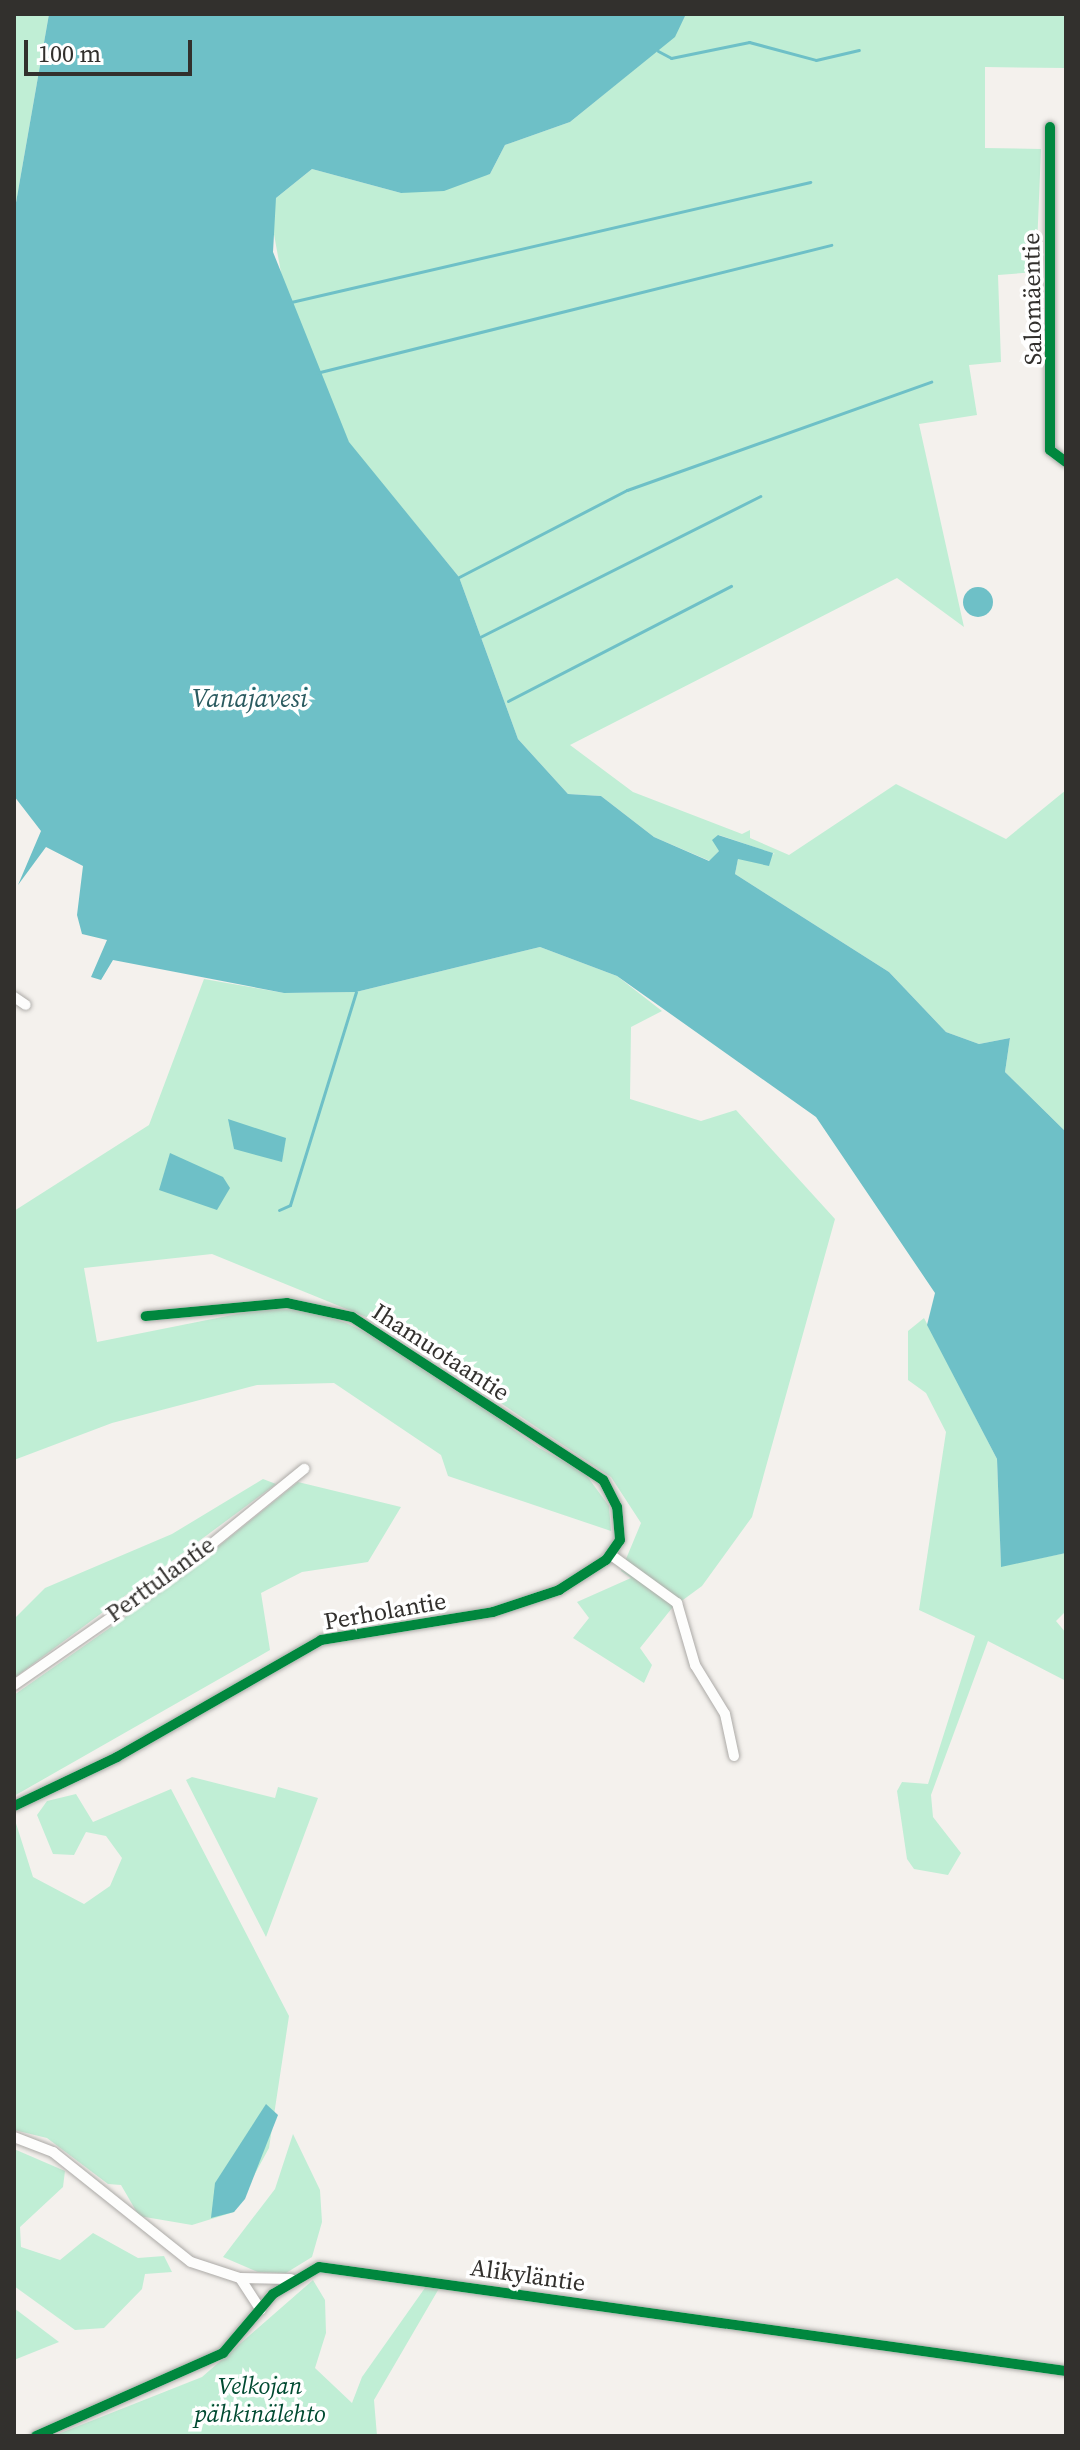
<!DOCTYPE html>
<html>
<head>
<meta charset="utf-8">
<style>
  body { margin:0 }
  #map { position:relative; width:1080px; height:2450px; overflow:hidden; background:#f4f1ed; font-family:"Source Serif 4",serif }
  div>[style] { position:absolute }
  .green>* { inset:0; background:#c0eed5 }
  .water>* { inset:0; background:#6ec0c7 }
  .round { border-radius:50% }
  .stream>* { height:3px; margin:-1.5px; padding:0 1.5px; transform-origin:1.5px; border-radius:1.5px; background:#6ec0c7 }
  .roads { filter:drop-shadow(0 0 2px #acaaa7) drop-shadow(0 0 2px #acaaa7) }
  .minor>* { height:10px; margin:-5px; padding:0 5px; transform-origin:5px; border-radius:5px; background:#fdfdfc }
  .cycleway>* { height:10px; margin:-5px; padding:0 5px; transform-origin:5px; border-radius:5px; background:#00873e }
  span { translate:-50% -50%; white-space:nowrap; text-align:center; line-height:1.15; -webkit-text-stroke:7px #fff; paint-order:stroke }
  .street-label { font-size:24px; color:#32302d }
  .park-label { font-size:24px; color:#004a31; font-style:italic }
  .water-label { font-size:26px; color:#2b5b60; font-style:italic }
  .frame { position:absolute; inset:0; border:16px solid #32302d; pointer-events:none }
  .scale { position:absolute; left:24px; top:40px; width:168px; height:36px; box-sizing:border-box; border:4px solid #32302d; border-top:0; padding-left:10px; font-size:24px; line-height:28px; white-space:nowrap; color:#32302d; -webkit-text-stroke:6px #fff; paint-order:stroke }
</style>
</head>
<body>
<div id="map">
  <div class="green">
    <div style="clip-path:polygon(14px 14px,49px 14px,14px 214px)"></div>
    <div style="clip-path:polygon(686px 14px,1066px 14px,1066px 68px,985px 67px,985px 148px,1041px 149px,1036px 272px,998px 275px,1001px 362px,969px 365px,977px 415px,919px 424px,964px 627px,897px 578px,570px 745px,633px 792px,742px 834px,750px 830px,750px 838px,789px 855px,896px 784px,1006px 839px,1066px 790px,1066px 1132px,1005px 1072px,1010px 1038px,979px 1044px,946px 1032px,889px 972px,735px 874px,738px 859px,775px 854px,719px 835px,719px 851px,710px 861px,654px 837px,601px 796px,568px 794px,518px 739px,459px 577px,349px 443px,284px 289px,271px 218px,276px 198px,312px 169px,401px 193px,490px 174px,505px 145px,570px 122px,674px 37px)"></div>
    <div style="clip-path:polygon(540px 947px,617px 976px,662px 1011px,631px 1027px,630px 1099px,701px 1121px,736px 1110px,835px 1219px,752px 1517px,702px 1586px,672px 1608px,640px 1648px,652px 1665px,644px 1683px,573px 1638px,589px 1618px,577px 1602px,631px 1578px,621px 1571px,641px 1523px,611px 1477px,381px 1323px,212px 1254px,84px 1268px,97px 1342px,262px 1309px,310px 1310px,346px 1323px,403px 1350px,539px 1448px,584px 1472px,609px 1506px,611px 1531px,448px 1476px,441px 1455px,334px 1383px,257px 1385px,112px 1423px,14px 1460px,14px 1211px,149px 1125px,204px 979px,284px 993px,356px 992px)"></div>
    <div style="clip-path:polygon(924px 1318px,997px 1459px,1001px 1566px,1066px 1553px,1066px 1611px,1056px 1621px,1066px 1633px,1066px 1681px,988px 1641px,931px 1795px,933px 1817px,961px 1853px,948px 1875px,914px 1869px,907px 1859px,897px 1791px,902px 1782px,928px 1784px,975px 1636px,919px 1610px,946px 1432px,926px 1393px,908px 1380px,908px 1331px)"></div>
    <div style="clip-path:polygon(263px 1479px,276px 1484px,14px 1678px,14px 1619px,45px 1588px,172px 1534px)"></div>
    <div style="clip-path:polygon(298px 1482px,401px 1507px,368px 1562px,302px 1572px,261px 1593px,270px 1650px,14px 1796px,14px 1695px,171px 1585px)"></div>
    <div style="clip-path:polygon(192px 1777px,275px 1798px,278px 1787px,318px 1798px,266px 1937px,186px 1780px)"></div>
    <div style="clip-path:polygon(171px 1789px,289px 2016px,269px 2148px,234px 2212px,192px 2225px,139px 2216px,121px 2185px,108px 2184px,47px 2138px,14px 2130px,14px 1817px,33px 1877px,84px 1904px,110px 1886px,122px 1858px,106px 1836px,86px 1832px,74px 1855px,53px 1854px,37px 1815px,47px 1801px,76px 1794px,93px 1822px)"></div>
    <div style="clip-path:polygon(293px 2134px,320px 2190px,322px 2222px,312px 2257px,286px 2273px,258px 2272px,223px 2257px,275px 2189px)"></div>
    <div style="clip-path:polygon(14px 2149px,65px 2171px,63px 2187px,20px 2227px,21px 2247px,60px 2260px,93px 2233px,138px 2258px,164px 2256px,172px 2272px,145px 2274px,142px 2289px,104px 2328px,75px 2330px,14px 2286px)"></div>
    <div style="clip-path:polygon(313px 2280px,325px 2300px,326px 2333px,315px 2368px,352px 2403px,362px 2377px,427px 2285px,441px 2285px,374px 2400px,377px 2436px,53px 2436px,202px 2377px)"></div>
    <div style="clip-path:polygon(14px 2308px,59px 2342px,14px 2360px)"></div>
  </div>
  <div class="water">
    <div style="clip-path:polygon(49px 14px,686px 14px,675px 37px,570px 122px,505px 145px,490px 174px,444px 191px,401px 193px,312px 169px,276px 198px,273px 252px,349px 442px,459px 577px,518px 739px,568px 794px,601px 796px,654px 837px,709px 861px,719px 851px,712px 840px,718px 835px,773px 853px,769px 866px,738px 859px,735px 874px,889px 972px,946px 1032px,979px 1044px,1010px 1038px,1005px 1072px,1066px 1132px,1066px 1553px,1001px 1567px,997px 1459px,927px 1325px,935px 1293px,816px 1117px,617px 976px,540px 947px,356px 992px,284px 993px,113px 960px,101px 980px,91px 977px,107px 940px,82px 934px,77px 915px,83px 866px,46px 847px,18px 885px,41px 831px,14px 796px,14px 214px)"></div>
    <div class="round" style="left:963px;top:587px;width:30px;height:30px"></div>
    <div style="clip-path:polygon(228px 1119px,286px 1138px,282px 1162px,234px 1149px)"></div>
    <div style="clip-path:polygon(170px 1153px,223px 1177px,230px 1188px,217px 1210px,159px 1190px)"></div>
    <div style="clip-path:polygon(266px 2104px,278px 2115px,245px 2199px,234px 2212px,211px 2218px,215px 2183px)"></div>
  </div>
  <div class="stream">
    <div style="left:658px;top:51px;width:15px;rotate:28deg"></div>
    <div style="left:671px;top:58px;width:80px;rotate:-11.6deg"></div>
    <div style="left:749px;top:42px;width:69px;rotate:15deg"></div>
    <div style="left:816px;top:60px;width:44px;rotate:-13.1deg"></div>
    <div style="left:291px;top:302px;width:533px;rotate:-13.02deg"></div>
    <div style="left:316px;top:373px;width:531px;rotate:-13.96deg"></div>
    <div style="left:459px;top:577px;width:189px;rotate:-27.4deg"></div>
    <div style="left:627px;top:490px;width:323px;rotate:-19.6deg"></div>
    <div style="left:478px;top:638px;width:316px;rotate:-26.7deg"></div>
    <div style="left:508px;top:701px;width:251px;rotate:-27.3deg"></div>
    <div style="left:279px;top:1210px;width:12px;rotate:-24deg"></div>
    <div style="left:290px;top:1205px;width:223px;rotate:-72.8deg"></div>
  </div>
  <div class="roads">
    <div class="minor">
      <div style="left:1050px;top:127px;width:323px;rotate:90deg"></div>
      <div style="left:1050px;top:450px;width:20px;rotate:37deg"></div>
      <div style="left:14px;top:997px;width:14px;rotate:34deg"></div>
      <div style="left:611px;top:1555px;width:82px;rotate:36deg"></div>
      <div style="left:677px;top:1603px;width:65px;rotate:73.8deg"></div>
      <div style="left:695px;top:1665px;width:57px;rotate:58.5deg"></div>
      <div style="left:725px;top:1714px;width:43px;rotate:77.9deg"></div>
      <div style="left:14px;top:1685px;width:203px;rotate:-34.8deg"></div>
      <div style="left:181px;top:1569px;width:159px;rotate:-39.1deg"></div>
      <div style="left:14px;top:1806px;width:114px;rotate:-25.4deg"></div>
      <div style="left:117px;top:1757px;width:235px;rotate:-29.8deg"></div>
      <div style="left:321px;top:1640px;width:174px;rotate:-9.2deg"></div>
      <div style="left:493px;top:1612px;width:70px;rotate:-18.4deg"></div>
      <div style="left:559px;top:1590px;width:56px;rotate:-32.6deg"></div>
      <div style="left:606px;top:1560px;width:24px;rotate:-55deg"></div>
      <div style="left:620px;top:1540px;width:33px;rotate:-95deg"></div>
      <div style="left:617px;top:1507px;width:30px;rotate:-117deg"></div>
      <div style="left:603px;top:1480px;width:299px;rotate:-147deg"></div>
      <div style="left:352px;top:1317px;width:66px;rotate:-167.8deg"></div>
      <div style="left:287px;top:1303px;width:142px;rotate:174.7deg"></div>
      <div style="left:14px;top:2137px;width:42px;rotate:21deg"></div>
      <div style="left:53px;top:2152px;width:176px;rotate:38.6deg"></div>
      <div style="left:191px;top:2262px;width:52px;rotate:18.1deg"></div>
      <div style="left:240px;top:2278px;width:51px;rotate:1.1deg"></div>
      <div style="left:240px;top:2278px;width:38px;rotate:57deg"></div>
      <div style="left:36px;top:2436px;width:205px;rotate:-23.9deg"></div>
      <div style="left:223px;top:2353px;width:77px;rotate:-49.7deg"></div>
      <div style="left:273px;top:2294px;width:53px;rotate:-30.4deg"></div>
      <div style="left:319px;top:2267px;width:754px;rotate:7.93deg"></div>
    </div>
  </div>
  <div class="cycleway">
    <div style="left:1050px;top:127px;width:323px;rotate:90deg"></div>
    <div style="left:1050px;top:450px;width:20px;rotate:37deg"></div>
    <div style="left:14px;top:1806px;width:114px;rotate:-25.4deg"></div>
    <div style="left:117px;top:1757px;width:235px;rotate:-29.8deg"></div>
    <div style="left:321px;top:1640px;width:174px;rotate:-9.2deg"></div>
    <div style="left:493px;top:1612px;width:70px;rotate:-18.4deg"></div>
    <div style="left:559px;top:1590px;width:56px;rotate:-32.6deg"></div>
    <div style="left:606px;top:1560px;width:24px;rotate:-55deg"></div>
    <div style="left:620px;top:1540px;width:33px;rotate:-95deg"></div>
    <div style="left:617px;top:1507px;width:30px;rotate:-117deg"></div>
    <div style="left:603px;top:1480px;width:299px;rotate:-147deg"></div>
    <div style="left:352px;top:1317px;width:66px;rotate:-167.8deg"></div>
    <div style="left:287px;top:1303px;width:142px;rotate:174.7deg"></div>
    <div style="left:36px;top:2436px;width:205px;rotate:-23.9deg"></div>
    <div style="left:223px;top:2353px;width:77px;rotate:-49.7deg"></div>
    <div style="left:273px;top:2294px;width:53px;rotate:-30.4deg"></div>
    <div style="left:319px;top:2267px;width:754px;rotate:7.93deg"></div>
  </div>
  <div class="street-label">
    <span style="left:1032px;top:299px;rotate:-91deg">Salomäentie</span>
    <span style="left:441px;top:1352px;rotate:33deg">Ihamuotaantie</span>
    <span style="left:160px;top:1579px;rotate:-36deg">Perttulantie</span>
    <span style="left:385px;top:1611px;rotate:-10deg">Perholantie</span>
    <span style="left:528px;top:2275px;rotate:8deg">Alikyläntie</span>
  </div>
  <div class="park-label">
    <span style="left:260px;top:2400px">Velkojan<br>pähkinälehto</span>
  </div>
  <div class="water-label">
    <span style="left:250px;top:699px">Vanajavesi</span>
  </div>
  <div class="frame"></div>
  <div class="scale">100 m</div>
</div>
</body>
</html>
